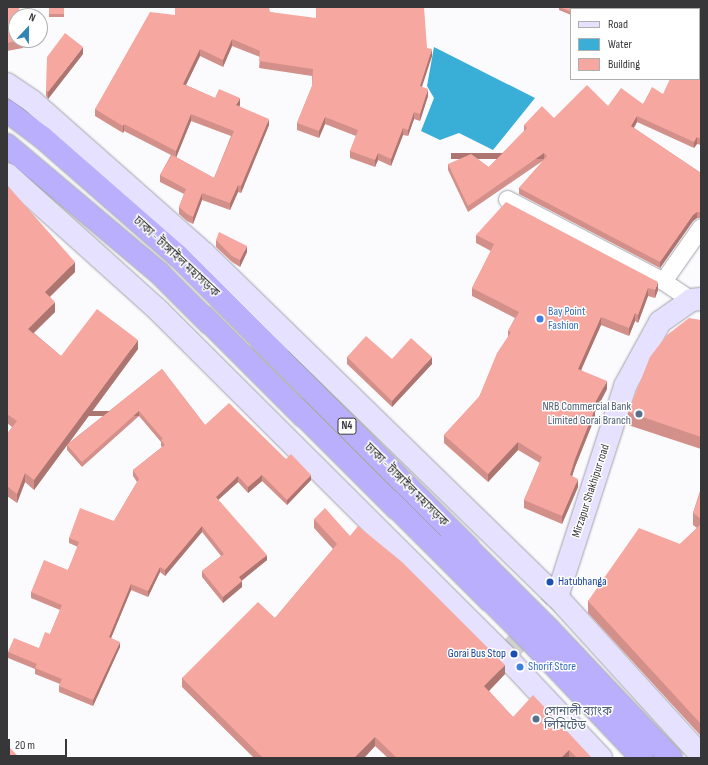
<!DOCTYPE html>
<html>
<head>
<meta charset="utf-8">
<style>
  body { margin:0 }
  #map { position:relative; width:708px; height:765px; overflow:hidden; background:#fbfbfe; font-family:"Sofia Sans Condensed","Noto Sans Bengali",sans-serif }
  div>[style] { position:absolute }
  .water>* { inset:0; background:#39afd7 }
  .secondary-tunnel>* { height:22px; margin-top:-11px; transform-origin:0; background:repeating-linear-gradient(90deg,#d4d4d7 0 22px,transparent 0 33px) }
  .roads { filter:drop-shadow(0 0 1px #a1a2a9) drop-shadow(0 0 1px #a1a2a9) }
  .minor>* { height:17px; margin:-8.5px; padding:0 8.5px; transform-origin:8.5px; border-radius:8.5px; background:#fff }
  .secondary>* { height:22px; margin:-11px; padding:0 11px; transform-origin:11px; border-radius:11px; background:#e5e1fe }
  .trunk>* { height:22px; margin:-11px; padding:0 11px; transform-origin:11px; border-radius:11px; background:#baaffc }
  .wall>* { inset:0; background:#d3908a; transform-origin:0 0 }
  .shaded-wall>* { inset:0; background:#ac7570; transform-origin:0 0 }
  .building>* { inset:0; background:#f5a7a0; transform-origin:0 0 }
  .dots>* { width:11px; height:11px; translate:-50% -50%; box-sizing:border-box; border:2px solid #fff; border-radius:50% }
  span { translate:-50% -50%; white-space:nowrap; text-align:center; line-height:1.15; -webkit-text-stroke:3px #fff; paint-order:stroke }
  .shield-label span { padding:1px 3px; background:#fff; border:1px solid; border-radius:3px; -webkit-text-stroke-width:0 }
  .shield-label { font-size:11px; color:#37373a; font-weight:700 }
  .street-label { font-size:12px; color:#37373a }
  .shop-label { font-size:12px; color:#366cbe }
  .left { translate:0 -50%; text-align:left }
  .service-label { font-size:12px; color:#4e5e75 }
  .right { translate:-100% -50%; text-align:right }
  .transit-label { font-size:12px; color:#164399 }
  .frame { position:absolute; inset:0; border:8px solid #37373a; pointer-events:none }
  .legend { position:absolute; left:570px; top:8px; width:130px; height:72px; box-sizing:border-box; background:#fff; border:1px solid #afafb0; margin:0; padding:5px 7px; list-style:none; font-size:12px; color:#37373a }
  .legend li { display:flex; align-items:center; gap:8px; height:20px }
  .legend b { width:20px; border:1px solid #afafb0 }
  .north { position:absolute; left:8px; top:8px; width:40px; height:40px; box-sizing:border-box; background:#fff; border:1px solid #afafb0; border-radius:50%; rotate:22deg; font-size:11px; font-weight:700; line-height:16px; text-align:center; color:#37373a }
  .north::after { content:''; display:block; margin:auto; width:14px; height:18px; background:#3383b4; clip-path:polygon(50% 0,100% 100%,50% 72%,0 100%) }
  .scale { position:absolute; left:8px; top:739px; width:59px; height:18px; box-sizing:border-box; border:2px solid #37373a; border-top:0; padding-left:5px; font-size:12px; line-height:14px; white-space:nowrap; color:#37373a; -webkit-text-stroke:3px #fff; paint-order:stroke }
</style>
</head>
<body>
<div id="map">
  <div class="water">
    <div style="clip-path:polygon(434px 47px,535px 98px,493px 150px,459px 133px,440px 140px,421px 131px,434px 98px,427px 86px)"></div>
  </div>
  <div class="secondary-tunnel">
    <div style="left:505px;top:656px;width:79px;rotate:-48.6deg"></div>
  </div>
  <div class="roads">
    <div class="minor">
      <div style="left:507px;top:199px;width:176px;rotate:27.7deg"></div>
      <div style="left:663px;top:281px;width:34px;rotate:34deg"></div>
      <div style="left:663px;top:281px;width:66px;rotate:-54.9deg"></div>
    </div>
    <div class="secondary">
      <div style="left:7px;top:84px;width:30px;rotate:34deg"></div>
      <div style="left:32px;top:101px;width:230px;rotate:41.5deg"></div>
      <div style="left:204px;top:253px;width:493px;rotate:44.3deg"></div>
      <div style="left:557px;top:597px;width:214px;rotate:47.7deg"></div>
      <div style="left:7px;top:174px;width:205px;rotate:42deg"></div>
      <div style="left:159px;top:311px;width:489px;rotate:44.9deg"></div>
      <div style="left:505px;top:656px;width:140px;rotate:46.7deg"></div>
      <div style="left:557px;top:597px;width:222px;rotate:-72.1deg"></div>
      <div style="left:625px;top:386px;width:73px;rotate:-61.3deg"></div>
      <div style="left:660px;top:322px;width:38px;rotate:-35deg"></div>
      <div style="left:691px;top:300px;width:10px;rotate:-6deg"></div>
    </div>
    <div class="trunk">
      <div style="left:7px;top:111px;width:45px;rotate:36.9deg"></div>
      <div style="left:43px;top:138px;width:179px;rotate:41.2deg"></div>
      <div style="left:178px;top:256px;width:525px;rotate:45.15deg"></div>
      <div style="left:548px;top:628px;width:179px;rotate:46.6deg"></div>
      <div style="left:7px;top:145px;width:200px;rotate:40.1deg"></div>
      <div style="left:160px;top:274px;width:519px;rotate:44.69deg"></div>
      <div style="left:529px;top:639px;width:164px;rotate:46.5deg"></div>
    </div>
  </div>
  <div class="wall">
    <div style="clip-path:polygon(7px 7px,23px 40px,23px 48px,7px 51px)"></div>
    <div style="left:49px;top:7px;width:15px;height:10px"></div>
    <div style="clip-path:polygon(559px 7px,577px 7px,571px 9px,571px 15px,559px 10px)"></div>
    <div style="clip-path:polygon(evenodd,270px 12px,427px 48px,432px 56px,421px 87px,428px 96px,420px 121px,414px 119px,408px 136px,403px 135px,391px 166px,378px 160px,375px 167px,350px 158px,350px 151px,356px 136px,325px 124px,319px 138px,297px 130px,297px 123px,312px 86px,312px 76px,259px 68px,260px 57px,232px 46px,223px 67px,200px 56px,186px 85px,215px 98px,240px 105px,239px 106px,269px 125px,241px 193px,238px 192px,230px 210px,202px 200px,193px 224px,187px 221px,179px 214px,179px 207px,184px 194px,160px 182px,160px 175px,171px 155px,124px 131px,123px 133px,95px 116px,95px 109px,175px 15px,270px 12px,191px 121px,231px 136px,214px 178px,176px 157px,191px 121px)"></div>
    <div style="clip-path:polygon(83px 54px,48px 99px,46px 96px,46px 90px)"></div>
    <div style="clip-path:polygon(701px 70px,701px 145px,697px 144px,694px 148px,637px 122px,634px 128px,701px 173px,701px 218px,697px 218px,693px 221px,660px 268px,519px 194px,519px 188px,544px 160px,468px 212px,448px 170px,448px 164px,489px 167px,524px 131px,524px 125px,608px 106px,643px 104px,663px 94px)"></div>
    <div style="clip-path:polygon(7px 185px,75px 272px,50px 297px,55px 312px,34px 333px,61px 356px,138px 349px,69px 443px,162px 369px,205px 425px,286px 459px,311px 480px,287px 505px,262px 481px,248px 493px,238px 482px,218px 500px,267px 560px,242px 580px,242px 587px,223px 603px,202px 577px,202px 571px,221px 556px,202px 532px,165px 576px,160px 572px,148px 597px,131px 590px,111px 638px,120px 647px,93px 706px,59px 692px,59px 686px,60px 684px,35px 674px,35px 669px,8px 658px,8px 652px,39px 648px,50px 634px,60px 610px,31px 598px,31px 592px,68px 570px,78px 547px,69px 543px,69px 538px,114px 521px,137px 482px,133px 476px,133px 470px,162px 447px,161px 446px,161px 442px,139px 416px,82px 467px,67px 450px,67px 445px,34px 490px,25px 482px,17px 503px,7px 496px,7px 434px,12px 427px,7px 423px)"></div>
    <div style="clip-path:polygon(476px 235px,658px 290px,655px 298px,648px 296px,638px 323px,635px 321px,629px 336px,601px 325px,581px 370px,607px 389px,595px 412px,595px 417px,575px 467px,572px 476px,578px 487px,562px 524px,524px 508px,524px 500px,540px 463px,518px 450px,488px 482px,444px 443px,444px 435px,479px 397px,508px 337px,508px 331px,515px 318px,472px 296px,472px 288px,491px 251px,476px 243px)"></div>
    <div style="clip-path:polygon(216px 240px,247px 252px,240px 267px,232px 262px,216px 247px)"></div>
    <div style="clip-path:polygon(701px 320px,701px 449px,628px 425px,628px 412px)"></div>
    <div style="clip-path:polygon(347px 357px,392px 359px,432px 364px,392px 407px,347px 364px)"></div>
    <div style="clip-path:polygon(701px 475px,701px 736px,588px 613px,588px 601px,680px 544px,697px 528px,693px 525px,693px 513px,700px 491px,700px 479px)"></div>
    <div style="clip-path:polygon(314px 519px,350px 536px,505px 674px,489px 691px,513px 717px,592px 758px,388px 758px,375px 746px,364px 758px,254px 758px,182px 687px,182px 678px,275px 618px,333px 549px,314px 528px)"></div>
  </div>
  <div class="shaded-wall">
    <div style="clip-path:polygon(701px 28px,701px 33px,699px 36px,699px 31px)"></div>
    <div style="clip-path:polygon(232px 39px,232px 46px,223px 67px,223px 60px)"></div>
    <div style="clip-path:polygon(83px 47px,83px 54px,48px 99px,48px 92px)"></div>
    <div style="clip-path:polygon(200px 49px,200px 56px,183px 91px,183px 84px)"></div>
    <div style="clip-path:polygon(432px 49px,432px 56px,420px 93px,420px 86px)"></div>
    <div style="clip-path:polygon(428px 89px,428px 96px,420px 121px,420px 114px)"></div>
    <div style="clip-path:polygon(240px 98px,240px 105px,236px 112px,236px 105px)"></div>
    <div style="clip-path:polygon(414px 112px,414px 119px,408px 136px,408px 130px)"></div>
    <div style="clip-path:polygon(191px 114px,191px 121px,176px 158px,176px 151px)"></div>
    <div style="clip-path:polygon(637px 116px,637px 122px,631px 132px,631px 126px)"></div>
    <div style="clip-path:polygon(325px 117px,325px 124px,319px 138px,319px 131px)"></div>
    <div style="clip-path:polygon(269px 119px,269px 125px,241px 193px,241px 186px)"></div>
    <div style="clip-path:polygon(124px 124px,124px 131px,123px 133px,123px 126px)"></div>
    <div style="clip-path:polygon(403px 128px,403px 135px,391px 166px,391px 159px)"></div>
    <div style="clip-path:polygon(697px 137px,697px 144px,694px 148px,694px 142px)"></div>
    <div style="clip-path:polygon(378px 153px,378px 160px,375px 167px,375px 160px)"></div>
    <div style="left:544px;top:153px;width:6px;height:93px;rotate:90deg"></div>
    <div style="clip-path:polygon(238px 185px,238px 192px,230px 210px,230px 203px)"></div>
    <div style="clip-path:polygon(202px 193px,202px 200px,193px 224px,193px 217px)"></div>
    <div style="clip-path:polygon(697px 212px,697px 218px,693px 221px,660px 268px,660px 262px,693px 215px)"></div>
    <div style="clip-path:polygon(247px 246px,247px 252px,240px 267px,240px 260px)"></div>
    <div style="clip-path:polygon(75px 262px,75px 272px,45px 301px,45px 292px)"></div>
    <div style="clip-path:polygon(658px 282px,658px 290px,655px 298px,655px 290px)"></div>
    <div style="clip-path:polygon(648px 288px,648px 296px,638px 323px,638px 315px)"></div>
    <div style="clip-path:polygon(55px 302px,55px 312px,28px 338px,28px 329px)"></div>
    <div style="clip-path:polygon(635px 313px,635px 321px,629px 336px,629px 328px)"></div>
    <div style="clip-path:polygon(601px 317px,601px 325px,578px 377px,578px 369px)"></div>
    <div style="clip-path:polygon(138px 340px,138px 349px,34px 490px,34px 480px)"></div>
    <div style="clip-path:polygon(432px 357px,432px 364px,392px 407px,392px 401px)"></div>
    <div style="clip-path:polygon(607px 381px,607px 389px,595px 412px,595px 417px,575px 467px,570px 483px,570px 475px,575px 459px,592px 408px)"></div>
    <div style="left:139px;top:411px;width:5px;height:76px;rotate:90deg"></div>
    <div style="clip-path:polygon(518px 442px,518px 450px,488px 482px,488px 474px)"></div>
    <div style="clip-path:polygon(25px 473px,25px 482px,17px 503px,17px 494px)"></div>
    <div style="clip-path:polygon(262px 475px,262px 481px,248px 493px,248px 487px)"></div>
    <div style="clip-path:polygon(311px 475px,311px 480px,287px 505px,287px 500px)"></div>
    <div style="clip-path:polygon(238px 476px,238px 482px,216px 502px,216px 497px)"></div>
    <div style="clip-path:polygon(578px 479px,578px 487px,562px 524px,562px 516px)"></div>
    <div style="clip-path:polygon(202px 526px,202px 532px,165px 576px,165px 570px)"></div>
    <div style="clip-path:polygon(267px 555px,267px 560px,239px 583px,239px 577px)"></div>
    <div style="clip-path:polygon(160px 567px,160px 572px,148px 597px,148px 591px)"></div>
    <div style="clip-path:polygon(242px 581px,242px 587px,223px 603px,223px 597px)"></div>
    <div style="clip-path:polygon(131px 584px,131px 590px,109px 643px,109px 637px)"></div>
    <div style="clip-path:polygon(120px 642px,120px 647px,93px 706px,93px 700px)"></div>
    <div style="clip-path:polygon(505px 665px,505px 674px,484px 696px,484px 686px)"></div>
    <div style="clip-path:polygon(375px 737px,375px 746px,364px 758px,354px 758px)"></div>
    <div style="clip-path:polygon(569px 750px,569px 758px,561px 758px)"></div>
  </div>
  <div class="building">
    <div style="clip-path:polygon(7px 7px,19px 7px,20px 16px,16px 16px,16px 40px,23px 40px,7px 43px)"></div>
    <div style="left:49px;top:7px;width:15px;height:7px"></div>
    <div style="clip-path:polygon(175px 7px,269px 7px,270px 12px,316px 18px,316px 7px,424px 7px,427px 48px,432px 49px,420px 86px,428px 89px,420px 114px,414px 112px,408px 130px,403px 128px,391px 159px,378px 153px,375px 160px,350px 151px,358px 130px,325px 117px,319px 131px,297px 123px,312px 86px,313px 69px,259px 61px,260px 51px,232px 39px,223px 60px,200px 49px,183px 84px,215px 98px,219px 89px,240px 98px,236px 105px,269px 119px,241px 186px,238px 185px,230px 203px,202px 193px,193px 217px,187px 214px,179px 207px,186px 189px,160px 175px,172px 155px,214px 178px,234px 131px,191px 114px,176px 151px,124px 124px,123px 126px,95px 109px,150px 12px,175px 15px)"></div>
    <div style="clip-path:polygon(560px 7px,575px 7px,574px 9px,571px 9px,571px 12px)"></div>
    <div style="clip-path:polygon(639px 7px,699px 7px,701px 8px,701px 28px,699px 31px,699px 9px,638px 9px)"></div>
    <div style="clip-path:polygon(65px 33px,83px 47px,48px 92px,46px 90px,47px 57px)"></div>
    <div style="clip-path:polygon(699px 69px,701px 70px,701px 139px,697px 137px,694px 142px,637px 116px,631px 126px,701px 173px,701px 212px,697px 212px,693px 215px,660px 262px,519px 188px,547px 156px,544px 153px,468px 206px,448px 164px,471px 154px,489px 167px,527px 128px,524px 125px,542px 106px,554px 118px,587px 85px,608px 106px,621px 88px,643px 104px,652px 87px,663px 94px,670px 79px,699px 79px)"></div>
    <div style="clip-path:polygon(7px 185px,75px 262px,45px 292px,55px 302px,28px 329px,61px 356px,97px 309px,138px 340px,34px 480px,25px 473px,17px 494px,7px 486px,7px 434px,17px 421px,7px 414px)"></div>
    <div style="clip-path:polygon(506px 202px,658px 282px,655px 290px,648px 288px,638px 315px,635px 313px,629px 328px,601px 317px,578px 369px,607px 381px,592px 408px,595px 409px,575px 459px,570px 475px,578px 479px,562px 516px,524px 500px,542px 457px,518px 442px,488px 474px,444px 435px,479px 397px,497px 353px,511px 332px,508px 331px,519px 312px,472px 288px,494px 244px,476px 235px)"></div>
    <div style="clip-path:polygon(219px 232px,247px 246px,240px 260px,232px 256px,216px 240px)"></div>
    <div style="clip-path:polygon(689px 318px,701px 320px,701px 437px,628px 412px,650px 357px,667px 335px)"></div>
    <div style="clip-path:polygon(366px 336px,392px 359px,411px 338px,432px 357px,392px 401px,347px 357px)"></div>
    <div style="clip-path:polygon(162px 369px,205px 425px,229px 403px,286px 459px,291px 454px,311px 475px,287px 500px,262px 475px,248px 487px,238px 476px,216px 497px,267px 555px,239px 577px,242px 581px,223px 597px,202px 571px,224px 554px,202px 526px,165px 570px,160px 567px,148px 591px,131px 584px,109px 637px,120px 642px,93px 700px,59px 686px,62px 679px,35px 668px,37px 664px,8px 652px,14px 638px,39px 648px,45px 632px,50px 634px,62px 605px,31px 592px,44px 560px,68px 570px,79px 542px,69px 538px,80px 508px,114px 521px,139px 479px,133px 470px,165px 445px,161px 440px,163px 439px,139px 411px,82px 462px,67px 445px)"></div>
    <div style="clip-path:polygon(701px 490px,701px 519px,693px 513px)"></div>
    <div style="clip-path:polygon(325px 508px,350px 536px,358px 526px,402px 562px,505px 665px,484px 686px,513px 717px,533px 695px,592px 758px,577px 758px,569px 750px,561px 758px,397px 758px,375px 737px,354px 758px,263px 758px,182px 678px,258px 602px,275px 618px,337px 544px,314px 519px)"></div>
    <div style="clip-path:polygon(701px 524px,701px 724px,588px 601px,639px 528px,680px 544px)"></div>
    <div style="clip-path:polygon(7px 745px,20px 758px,7px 758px)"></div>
  </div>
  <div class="dots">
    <div style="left:540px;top:319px;background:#3f7fe0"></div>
    <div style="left:639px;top:414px;background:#5c6f8a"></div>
    <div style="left:550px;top:582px;background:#1a4fb4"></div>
    <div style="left:514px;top:654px;background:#1a4fb4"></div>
    <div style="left:520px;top:667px;background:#3f7fe0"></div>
    <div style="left:536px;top:719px;background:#5c6f8a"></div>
  </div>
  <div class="shield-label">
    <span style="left:347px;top:426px">N4</span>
  </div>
  <div class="street-label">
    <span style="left:176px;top:257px;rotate:43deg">ঢাকা - টাঙ্গাইল মহাসড়ক</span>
    <span style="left:406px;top:485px;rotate:45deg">ঢাকা - টাঙ্গাইল মহাসড়ক</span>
    <span style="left:591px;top:491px;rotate:-72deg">Mirzapur Shakhipur road</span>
  </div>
  <div class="shop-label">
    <span class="left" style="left:548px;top:319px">Bay Point<br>Fashion</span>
    <span class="left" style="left:528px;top:667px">Shorif Store</span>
  </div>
  <div class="service-label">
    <span class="right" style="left:631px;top:414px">NRB Commercial Bank<br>Limited Gorai Branch</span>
    <span class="left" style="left:544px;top:719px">সোনালী ব্যাংক<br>লিমিটেড</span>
  </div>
  <div class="transit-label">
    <span class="left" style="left:558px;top:582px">Hatubhanga</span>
    <span class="right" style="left:506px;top:654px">Gorai Bus Stop</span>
  </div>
  <div class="frame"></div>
  <ul class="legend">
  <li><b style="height:5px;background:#e5e1fe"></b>Road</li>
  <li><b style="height:11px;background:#39afd7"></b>Water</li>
  <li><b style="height:11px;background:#f5a7a0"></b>Building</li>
  </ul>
  <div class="north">N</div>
  <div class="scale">20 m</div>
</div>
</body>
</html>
